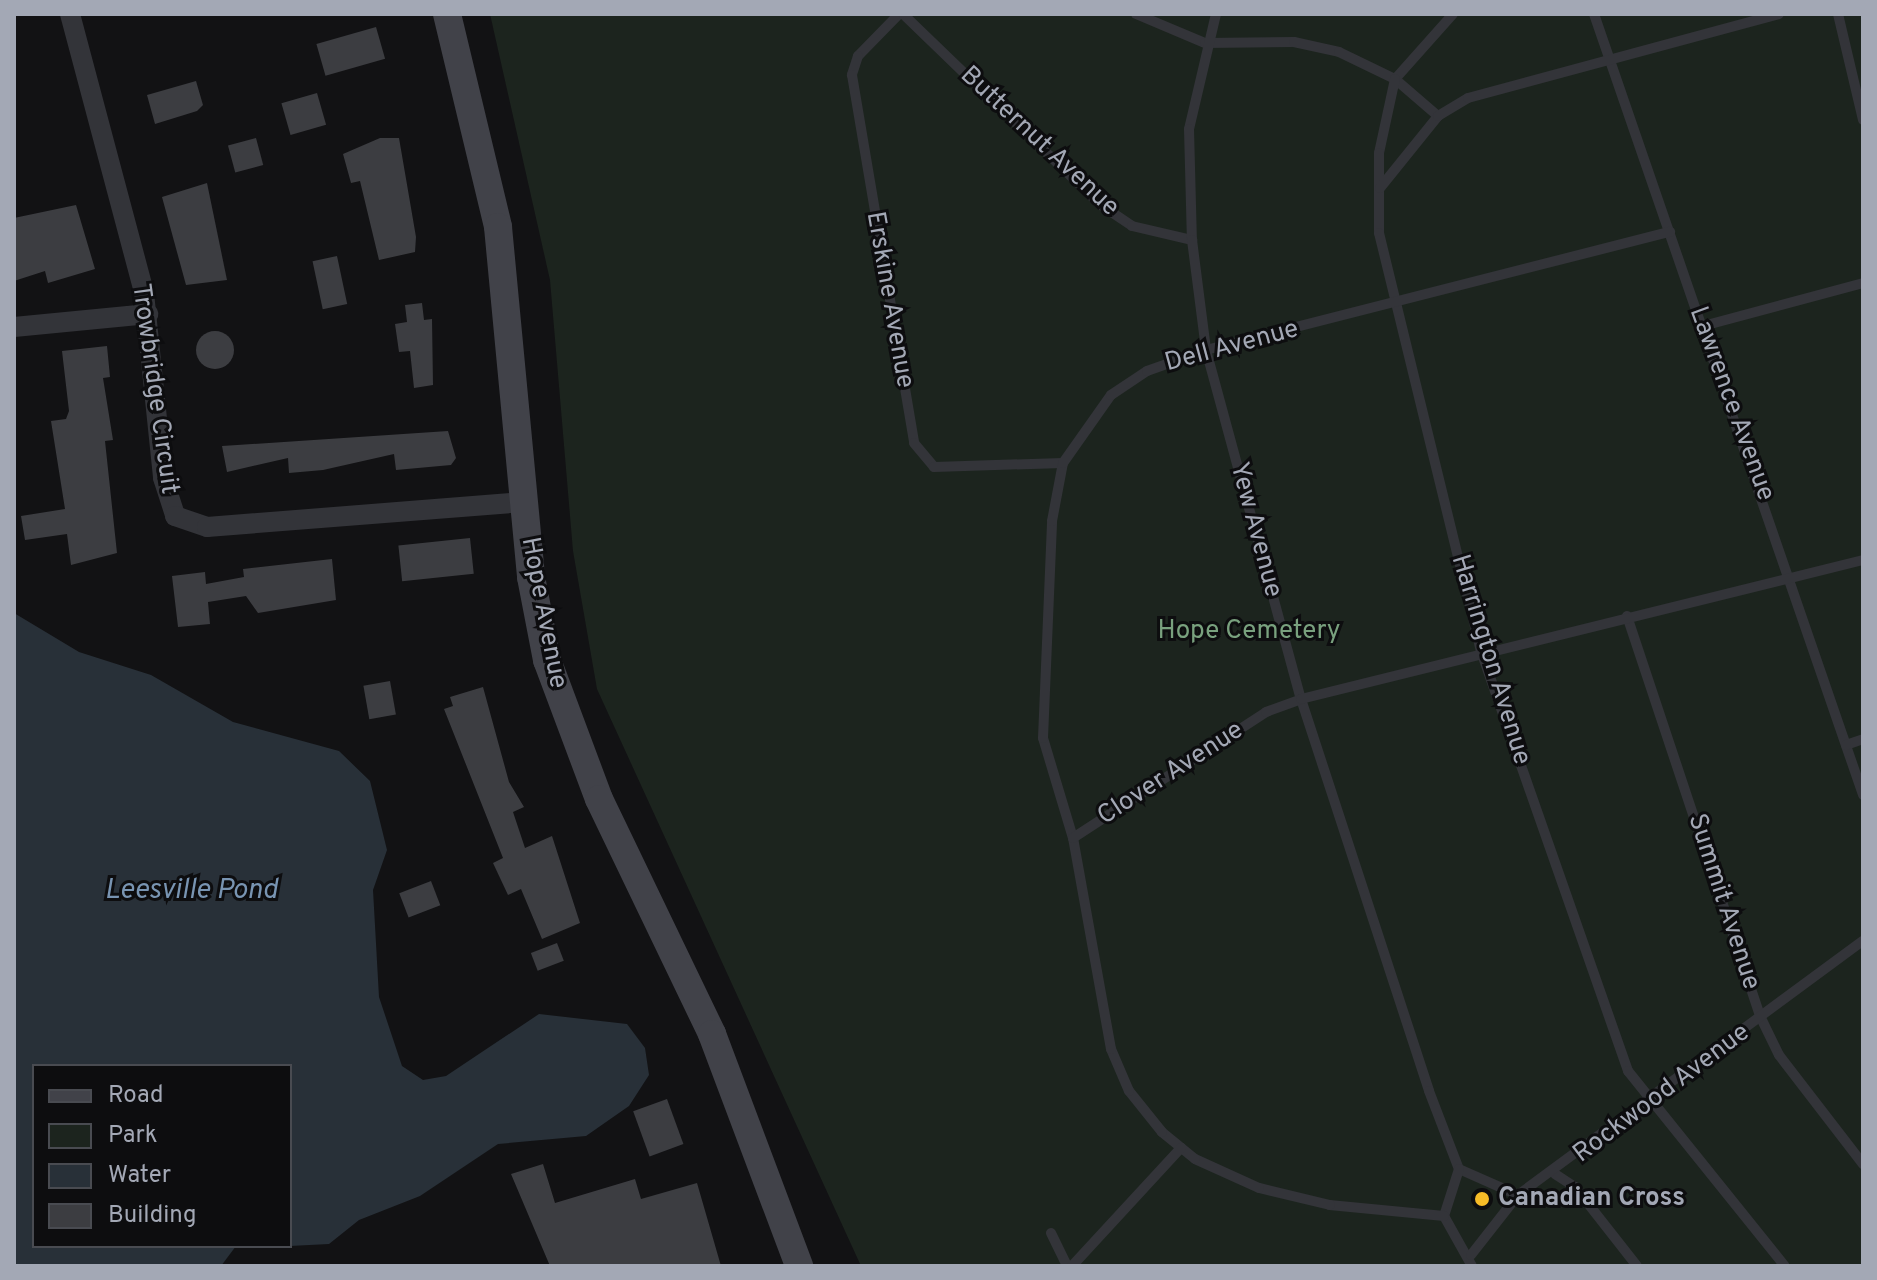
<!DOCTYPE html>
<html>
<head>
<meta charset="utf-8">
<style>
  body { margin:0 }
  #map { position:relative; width:1877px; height:1280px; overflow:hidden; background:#121214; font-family:Overpass,sans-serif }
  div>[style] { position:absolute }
  .green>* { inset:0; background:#1c241e }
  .water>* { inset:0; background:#283038 }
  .building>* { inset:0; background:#3c3d41; transform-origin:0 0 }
  .round { border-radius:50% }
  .lane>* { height:10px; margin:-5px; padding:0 5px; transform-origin:5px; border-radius:5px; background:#333439 }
  .street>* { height:20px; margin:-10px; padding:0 10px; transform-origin:10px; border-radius:10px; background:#333439 }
  .secondary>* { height:28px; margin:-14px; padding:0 14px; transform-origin:14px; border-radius:14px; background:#414249 }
  .dots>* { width:22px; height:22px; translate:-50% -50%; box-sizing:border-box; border:4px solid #0d0d0f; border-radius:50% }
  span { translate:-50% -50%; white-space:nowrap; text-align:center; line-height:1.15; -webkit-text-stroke:6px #0d0d0f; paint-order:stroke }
  .street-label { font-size:26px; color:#a3a8b5 }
  .park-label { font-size:26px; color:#79a17e }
  .poi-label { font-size:26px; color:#a3a8b5; font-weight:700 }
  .left { translate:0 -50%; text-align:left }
  .water-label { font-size:28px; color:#7894b2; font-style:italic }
  .frame { position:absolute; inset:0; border:16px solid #a3a8b5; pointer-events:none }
  .legend { position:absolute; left:32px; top:1064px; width:260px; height:184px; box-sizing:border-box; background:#0d0d0f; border:2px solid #494b51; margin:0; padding:10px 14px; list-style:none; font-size:24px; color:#a3a8b5 }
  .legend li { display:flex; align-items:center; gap:16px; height:40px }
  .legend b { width:40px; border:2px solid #494b51 }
</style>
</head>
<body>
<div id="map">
  <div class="green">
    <div style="clip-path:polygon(490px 14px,1863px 14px,1863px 1266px,861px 1266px,597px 689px,573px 551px,550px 280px)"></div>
  </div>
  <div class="water">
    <div style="clip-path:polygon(14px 613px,79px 652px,151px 675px,233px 722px,339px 751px,370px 781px,387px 850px,373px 890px,379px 997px,402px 1066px,423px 1080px,446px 1076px,539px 1014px,627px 1024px,645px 1048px,649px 1075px,629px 1106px,586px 1136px,498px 1144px,420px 1196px,359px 1220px,329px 1244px,290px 1246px,290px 1066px,34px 1066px,34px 1246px,236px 1246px,221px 1266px,14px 1266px)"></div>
  </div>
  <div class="building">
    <div style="left:376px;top:27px;width:33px;height:62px;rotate:74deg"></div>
    <div style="clip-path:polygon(196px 81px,203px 105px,197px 111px,155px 124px,147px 95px)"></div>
    <div style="left:317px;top:93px;width:33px;height:37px;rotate:74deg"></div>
    <div style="left:256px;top:138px;width:28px;height:29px;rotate:75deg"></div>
    <div style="clip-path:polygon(380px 138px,399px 138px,416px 237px,415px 252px,379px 260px,360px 181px,351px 183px,343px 154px)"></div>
    <div style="clip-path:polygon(207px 183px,227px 280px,186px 285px,162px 197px)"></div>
    <div style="clip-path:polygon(76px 205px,95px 269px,48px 283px,45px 271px,14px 281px,14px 218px)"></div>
    <div style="left:337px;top:256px;width:49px;height:25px;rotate:78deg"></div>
    <div style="clip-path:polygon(422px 303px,424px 320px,432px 319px,433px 385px,414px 388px,410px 351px,399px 352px,395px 324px,407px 322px,405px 305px)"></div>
    <div class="round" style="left:196px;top:331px;width:38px;height:38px"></div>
    <div style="clip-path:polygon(107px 346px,110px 377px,103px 378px,113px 440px,105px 441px,117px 553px,71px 565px,67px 534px,25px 540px,21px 516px,65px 509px,51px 421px,66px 419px,69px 411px,62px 351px)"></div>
    <div style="clip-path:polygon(448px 431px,456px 458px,451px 465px,396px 470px,394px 454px,323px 470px,289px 473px,288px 458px,227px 472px,222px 446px)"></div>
    <div style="left:470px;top:538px;width:36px;height:72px;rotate:84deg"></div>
    <div style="clip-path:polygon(332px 559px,336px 600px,258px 613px,246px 596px,208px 602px,210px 624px,178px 627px,172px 576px,205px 572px,206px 584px,244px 577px,243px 569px)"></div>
    <div style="left:390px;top:681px;width:34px;height:27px;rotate:80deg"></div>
    <div style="clip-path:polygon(483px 687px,509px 782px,524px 807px,513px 812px,525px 848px,552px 836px,580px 923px,542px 939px,521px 889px,508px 895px,493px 863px,503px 858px,444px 709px,453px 706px,450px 697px)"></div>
    <div style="left:431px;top:881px;width:26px;height:34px;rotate:69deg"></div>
    <div style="left:557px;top:943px;width:19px;height:28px;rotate:69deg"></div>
    <div style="left:667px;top:1099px;width:48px;height:36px;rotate:70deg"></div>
    <div style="clip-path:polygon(543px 1164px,555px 1203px,635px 1179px,641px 1199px,697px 1183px,721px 1266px,550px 1266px,511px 1174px)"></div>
  </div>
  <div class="lane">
    <div style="left:899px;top:14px;width:59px;rotate:134.3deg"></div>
    <div style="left:858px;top:56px;width:20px;rotate:108deg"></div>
    <div style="left:852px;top:75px;width:373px;rotate:80.4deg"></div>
    <div style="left:914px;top:443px;width:31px;rotate:50deg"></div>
    <div style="left:934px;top:467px;width:129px;rotate:-1.8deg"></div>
    <div style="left:903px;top:14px;width:275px;rotate:44deg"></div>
    <div style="left:1101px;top:205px;width:37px;rotate:34deg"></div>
    <div style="left:1132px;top:226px;width:62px;rotate:13.1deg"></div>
    <div style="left:1136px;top:14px;width:75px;rotate:22.8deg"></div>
    <div style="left:1205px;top:43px;width:89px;rotate:-0.6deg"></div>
    <div style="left:1294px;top:42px;width:46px;rotate:12.5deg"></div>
    <div style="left:1339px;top:52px;width:62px;rotate:25.7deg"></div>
    <div style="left:1395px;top:79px;width:57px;rotate:40.7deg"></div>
    <div style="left:1216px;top:14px;width:118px;rotate:103.2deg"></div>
    <div style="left:1189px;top:129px;width:111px;rotate:88.5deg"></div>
    <div style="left:1192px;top:240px;width:111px;rotate:82.7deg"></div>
    <div style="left:1206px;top:350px;width:362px;rotate:74.8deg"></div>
    <div style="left:1301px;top:699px;width:412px;rotate:71.9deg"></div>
    <div style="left:1429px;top:1091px;width:84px;rotate:69deg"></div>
    <div style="left:1459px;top:1169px;width:64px;rotate:23.8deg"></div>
    <div style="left:1453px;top:14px;width:87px;rotate:131.7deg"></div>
    <div style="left:1395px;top:79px;width:76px;rotate:102.2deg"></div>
    <div style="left:1379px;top:153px;width:80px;rotate:90deg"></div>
    <div style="left:1379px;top:233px;width:433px;rotate:76.3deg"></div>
    <div style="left:1482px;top:654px;width:442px;rotate:70.7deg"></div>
    <div style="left:1628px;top:1071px;width:250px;rotate:51.2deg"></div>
    <div style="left:1594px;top:14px;width:826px;rotate:70.99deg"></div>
    <div style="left:1838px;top:14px;width:109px;rotate:76.7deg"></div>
    <div style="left:1380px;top:188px;width:92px;rotate:-51.1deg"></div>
    <div style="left:1438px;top:116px;width:35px;rotate:-31deg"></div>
    <div style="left:1468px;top:98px;width:322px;rotate:-15.1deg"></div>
    <div style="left:1703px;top:326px;width:166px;rotate:-15deg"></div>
    <div style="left:1627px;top:616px;width:424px;rotate:71.6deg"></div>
    <div style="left:1761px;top:1018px;width:41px;rotate:64.1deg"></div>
    <div style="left:1779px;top:1055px;width:138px;rotate:52.4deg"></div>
    <div style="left:1846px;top:745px;width:18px;rotate:-19deg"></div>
    <div style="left:1073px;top:838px;width:104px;rotate:-106.7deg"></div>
    <div style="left:1043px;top:738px;width:217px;rotate:-87.6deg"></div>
    <div style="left:1052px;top:521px;width:59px;rotate:-79.3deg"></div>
    <div style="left:1063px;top:463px;width:83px;rotate:-54.8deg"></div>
    <div style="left:1111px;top:395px;width:43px;rotate:-33.7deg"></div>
    <div style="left:1147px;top:371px;width:63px;rotate:-19.6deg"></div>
    <div style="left:1206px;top:350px;width:479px;rotate:-14.3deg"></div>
    <div style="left:1459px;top:1169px;width:49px;rotate:107.7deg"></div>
    <div style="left:1444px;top:1216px;width:57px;rotate:60.8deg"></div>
    <div style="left:1555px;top:1174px;width:24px;rotate:33deg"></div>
    <div style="left:1575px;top:1187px;width:100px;rotate:51.9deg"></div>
    <div style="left:1444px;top:1216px;width:115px;rotate:-174.5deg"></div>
    <div style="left:1330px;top:1205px;width:73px;rotate:-166.5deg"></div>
    <div style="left:1259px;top:1188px;width:70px;rotate:-155.6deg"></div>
    <div style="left:1195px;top:1159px;width:43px;rotate:-140.7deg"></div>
    <div style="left:1162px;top:1132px;width:53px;rotate:-128.8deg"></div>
    <div style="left:1129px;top:1091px;width:46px;rotate:-113.2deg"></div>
    <div style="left:1111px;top:1049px;width:214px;rotate:-100.2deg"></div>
    <div style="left:1073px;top:838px;width:230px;rotate:-33.1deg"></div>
    <div style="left:1266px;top:712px;width:37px;rotate:-20deg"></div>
    <div style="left:1301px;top:699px;width:579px;rotate:-13.89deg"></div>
    <div style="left:1051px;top:1233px;width:37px;rotate:64deg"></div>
    <div style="left:1471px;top:1255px;width:76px;rotate:-51.9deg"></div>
    <div style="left:1518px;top:1195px;width:428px;rotate:-36.4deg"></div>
    <div style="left:1072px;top:1266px;width:161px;rotate:-47.3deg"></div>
  </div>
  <div class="street">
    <div style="left:70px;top:14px;width:289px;rotate:75.1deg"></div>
    <div style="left:144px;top:293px;width:186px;rotate:84.1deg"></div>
    <div style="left:163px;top:478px;width:40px;rotate:72deg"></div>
    <div style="left:175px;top:516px;width:34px;rotate:19deg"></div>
    <div style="left:207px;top:527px;width:317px;rotate:-4.5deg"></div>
    <div style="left:14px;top:327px;width:135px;rotate:-5.5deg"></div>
  </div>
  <div class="secondary">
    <div style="left:447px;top:14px;width:219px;rotate:76.5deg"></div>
    <div style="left:498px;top:227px;width:352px;rotate:84.6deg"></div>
    <div style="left:531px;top:577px;width:85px;rotate:79.1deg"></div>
    <div style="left:547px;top:660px;width:148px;rotate:69.5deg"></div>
    <div style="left:599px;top:799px;width:261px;rotate:64.3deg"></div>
    <div style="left:712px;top:1034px;width:248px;rotate:69.4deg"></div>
  </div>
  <div class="dots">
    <div style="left:1482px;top:1199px;background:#f7bc27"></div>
  </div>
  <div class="street-label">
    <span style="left:1039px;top:142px;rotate:43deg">Butternut Avenue</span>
    <span style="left:889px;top:300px;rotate:80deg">Erskine Avenue</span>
    <span style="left:1232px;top:347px;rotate:-15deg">Dell Avenue</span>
    <span style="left:154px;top:389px;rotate:82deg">Trowbridge Circuit</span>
    <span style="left:1731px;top:404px;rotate:70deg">Lawrence Avenue</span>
    <span style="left:1255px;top:530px;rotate:75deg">Yew Avenue</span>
    <span style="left:543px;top:613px;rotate:79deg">Hope Avenue</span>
    <span style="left:1490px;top:660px;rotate:73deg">Harrington Avenue</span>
    <span style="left:1171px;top:774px;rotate:-33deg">Clover Avenue</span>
    <span style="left:1723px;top:902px;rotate:72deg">Summit Avenue</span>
    <span style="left:1662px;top:1094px;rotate:-37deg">Rockwood Avenue</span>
  </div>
  <div class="park-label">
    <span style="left:1249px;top:632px">Hope Cemetery</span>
  </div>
  <div class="poi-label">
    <span class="left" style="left:1498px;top:1199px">Canadian Cross</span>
  </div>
  <div class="water-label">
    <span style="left:191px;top:891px">Leesville Pond</span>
  </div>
  <div class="frame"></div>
  <ul class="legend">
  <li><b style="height:10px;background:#414249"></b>Road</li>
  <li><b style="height:22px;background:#1c241e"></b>Park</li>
  <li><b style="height:22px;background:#283038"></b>Water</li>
  <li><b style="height:22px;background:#3c3d41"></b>Building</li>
  </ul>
</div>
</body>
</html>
